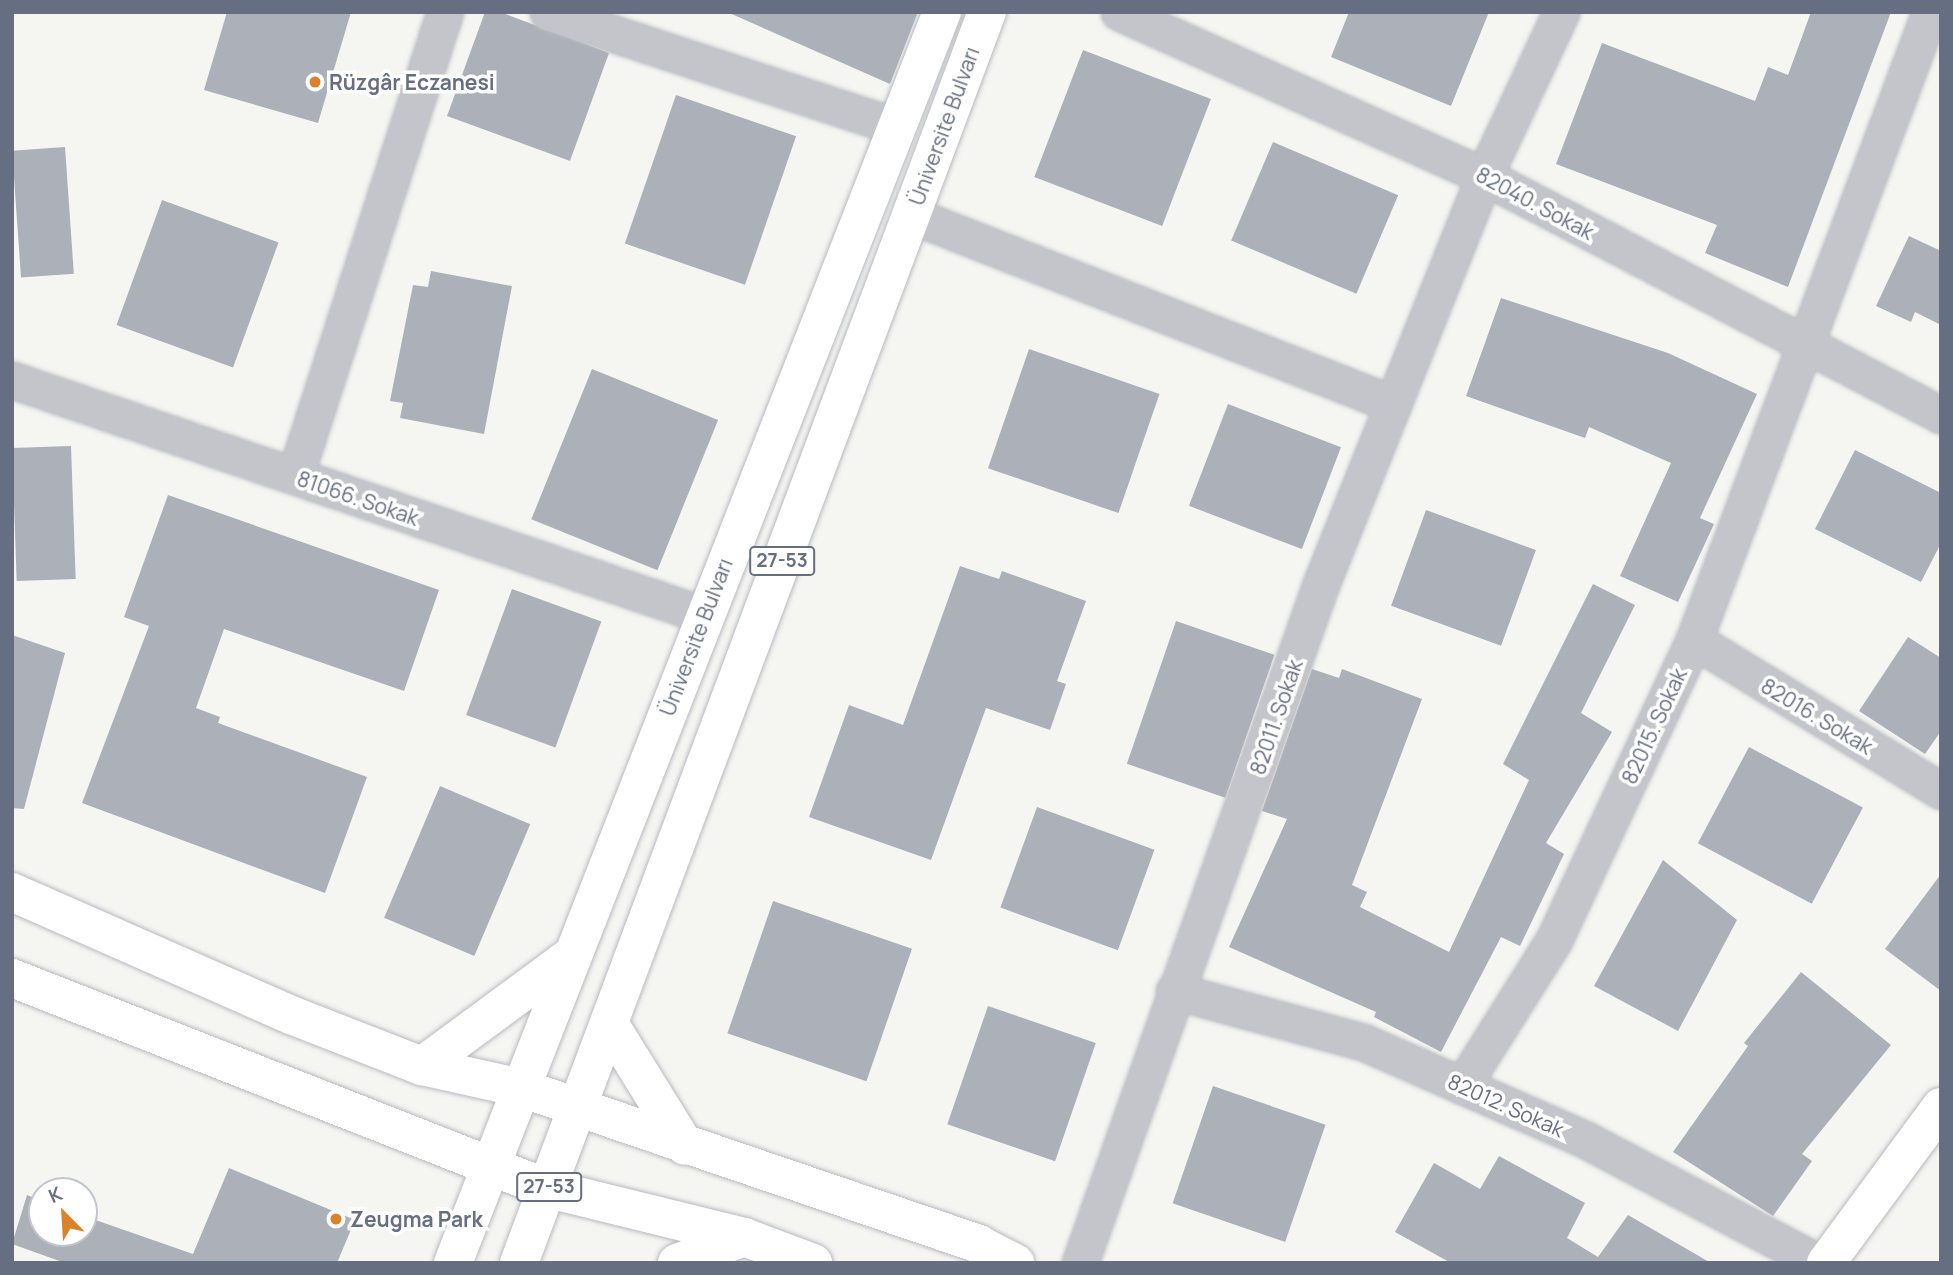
<!DOCTYPE html>
<html>
<head>
<meta charset="utf-8">
<style>
  body { margin:0 }
  #map { position:relative; width:1953px; height:1275px; overflow:hidden; background:#f5f5f2; font-family:Manrope,sans-serif }
  div>[style] { position:absolute }
  .building>* { inset:0; background:#acb0b8; transform-origin:0 0 }
  .roads { filter:drop-shadow(0 0 2px #b8bac0) drop-shadow(0 0 2px #b8bac0) }
  .street>* { height:35px; margin:-17.5px; padding:0 17.5px; transform-origin:17.5px; border-radius:17.5px; background:#c4c5ca }
  .secondary>* { height:38px; margin:-19px; padding:0 19px; transform-origin:19px; border-radius:19px; background:#fff }
  .primary>* { height:38px; margin:-19px; padding:0 19px; transform-origin:19px; border-radius:19px; background:#fff }
  .dots>* { width:19px; height:19px; translate:-50% -50%; box-sizing:border-box; border:4px solid #fff; border-radius:50% }
  span { translate:-50% -50%; white-space:nowrap; text-align:center; line-height:1.15; -webkit-text-stroke:7px #fff; paint-order:stroke }
  .shield-label span { padding:2px 5px; background:#fff; border:2px solid; border-radius:5px; -webkit-text-stroke-width:0 }
  .shield-label { font-size:19px; color:#666e82; font-weight:700 }
  .poi-label { font-size:21px; color:#666e82; font-weight:700 }
  .left { translate:0 -50%; text-align:left }
  .street-label { font-size:21px; color:#666e82 }
  .frame { position:absolute; inset:0; border:14px solid #666e82; pointer-events:none }
  .north { position:absolute; left:28px; top:1177px; width:70px; height:70px; box-sizing:border-box; background:#fff; border:2px solid #c2c5cd; border-radius:50%; rotate:336deg; font-size:19px; font-weight:700; line-height:28px; text-align:center; color:#666e82 }
  .north::after { content:''; display:block; margin:auto; width:24px; height:32px; background:#db832c; clip-path:polygon(50% 0,100% 100%,50% 72%,0 100%) }
</style>
</head>
<body>
<div id="map">
  <div class="building">
    <div style="clip-path:polygon(227px 12px,351px 12px,318px 123px,204px 90px)"></div>
    <div style="clip-path:polygon(485px 12px,500px 12px,609px 53px,570px 161px,447px 116px)"></div>
    <div style="clip-path:polygon(727px 12px,918px 12px,890px 84px)"></div>
    <div style="clip-path:polygon(1349px 12px,1489px 12px,1451px 106px,1331px 57px)"></div>
    <div style="clip-path:polygon(1811px 12px,1891px 12px,1788px 287px,1705px 253px,1717px 225px,1556px 164px,1602px 43px,1755px 101px,1768px 67px,1788px 75px)"></div>
    <div style="left:1083px;top:50px;width:137px;height:136px;rotate:21deg"></div>
    <div style="left:676px;top:95px;width:127px;height:157px;rotate:19deg"></div>
    <div style="left:1273px;top:142px;width:136px;height:107px;rotate:23deg"></div>
    <div style="left:65px;top:147px;width:127px;height:53px;rotate:86deg"></div>
    <div style="left:162px;top:200px;width:124px;height:133px;rotate:20deg"></div>
    <div style="clip-path:polygon(1909px 236px,1941px 251px,1941px 325px,1915px 312px,1911px 322px,1876px 306px)"></div>
    <div style="clip-path:polygon(431px 271px,512px 286px,484px 434px,400px 418px,403px 403px,390px 401px,413px 285px,428px 287px)"></div>
    <div style="clip-path:polygon(1501px 298px,1668px 353px,1757px 394px,1700px 518px,1714px 524px,1678px 602px,1620px 576px,1671px 463px,1589px 427px,1585px 438px,1466px 396px)"></div>
    <div style="left:1029px;top:349px;width:138px;height:126px;rotate:19deg"></div>
    <div style="left:592px;top:369px;width:136px;height:162px;rotate:22deg"></div>
    <div style="left:1228px;top:404px;width:121px;height:109px;rotate:21deg"></div>
    <div style="left:71px;top:446px;width:133px;height:59px;rotate:88deg"></div>
    <div style="clip-path:polygon(1855px 450px,1941px 493px,1941px 543px,1921px 582px,1815px 529px)"></div>
    <div style="clip-path:polygon(168px 495px,439px 590px,404px 691px,224px 629px,196px 708px,220px 717px,218px 723px,367px 777px,325px 893px,82px 803px,149px 626px,124px 617px)"></div>
    <div style="left:1426px;top:510px;width:117px;height:102px;rotate:20deg"></div>
    <div style="clip-path:polygon(960px 566px,999px 579px,1002px 571px,1086px 601px,1057px 681px,1066px 684px,1050px 730px,986px 708px,931px 860px,809px 817px,849px 705px,903px 725px)"></div>
    <div style="clip-path:polygon(1593px 584px,1635px 605px,1581px 713px,1612px 732px,1546px 843px,1564px 854px,1520px 946px,1501px 937px,1441px 1052px,1374px 1017px,1376px 1012px,1229px 947px,1287px 819px,1262px 811px,1312px 669px,1339px 678px,1342px 669px,1422px 699px,1352px 885px,1367px 892px,1360px 907px,1449px 952px,1529px 780px,1503px 764px)"></div>
    <div style="left:512px;top:589px;width:95px;height:134px;rotate:20deg"></div>
    <div style="left:1176px;top:621px;width:104px;height:151px;rotate:19deg"></div>
    <div style="clip-path:polygon(12px 635px,65px 653px,24px 809px,12px 808px)"></div>
    <div style="clip-path:polygon(1908px 637px,1941px 658px,1941px 731px,1925px 754px,1859px 711px)"></div>
    <div style="left:1749px;top:747px;width:129px;height:109px;rotate:28deg"></div>
    <div style="left:440px;top:786px;width:98px;height:143px;rotate:23deg"></div>
    <div style="left:1037px;top:807px;width:125px;height:107px;rotate:20deg"></div>
    <div style="clip-path:polygon(1663px 860px,1737px 920px,1678px 1031px,1594px 986px)"></div>
    <div style="clip-path:polygon(1941px 874px,1941px 991px,1885px 949px)"></div>
    <div style="left:773px;top:901px;width:147px;height:140px;rotate:19deg"></div>
    <div style="clip-path:polygon(1801px 972px,1891px 1045px,1802px 1154px,1812px 1161px,1773px 1216px,1673px 1152px,1748px 1046px,1744px 1043px)"></div>
    <div style="left:988px;top:1006px;width:114px;height:125px;rotate:19deg"></div>
    <div style="left:1213px;top:1086px;width:119px;height:124px;rotate:19deg"></div>
    <div style="clip-path:polygon(1499px 1156px,1585px 1203px,1567px 1238px,1598px 1257px,1628px 1215px,1711px 1263px,1451px 1263px,1395px 1232px,1434px 1163px,1480px 1189px)"></div>
    <div style="clip-path:polygon(229px 1168px,355px 1220px,337px 1263px,65px 1263px,12px 1244px,27px 1195px,42px 1201px,42px 1233px,84px 1233px,84px 1216px,193px 1254px)"></div>
  </div>
  <div class="roads">
    <div class="street">
      <div style="left:548px;top:12px;width:367px;rotate:18.2deg"></div>
      <div style="left:1119px;top:12px;width:400px;rotate:24.2deg"></div>
      <div style="left:1484px;top:176px;width:516px;rotate:27.61deg"></div>
      <div style="left:911px;top:215px;width:518px;rotate:21.41deg"></div>
      <div style="left:12px;top:380px;width:731px;rotate:18.76deg"></div>
      <div style="left:295px;top:476px;width:488px;rotate:-72.1deg"></div>
      <div style="left:1694px;top:640px;width:289px;rotate:31.4deg"></div>
      <div style="left:1174px;top:991px;width:196px;rotate:15.1deg"></div>
      <div style="left:1363px;top:1042px;width:244px;rotate:23.7deg"></div>
      <div style="left:1586px;top:1140px;width:263px;rotate:27.8deg"></div>
      <div style="left:1462px;top:1086px;width:173px;rotate:-57.8deg"></div>
      <div style="left:1554px;top:940px;width:331px;rotate:-65deg"></div>
      <div style="left:1694px;top:640px;width:671px;rotate:-69.4deg"></div>
      <div style="left:1080px;top:1263px;width:721px;rotate:-70.46deg"></div>
      <div style="left:1321px;top:584px;width:439px;rotate:-68.2deg"></div>
      <div style="left:1484px;top:176px;width:181px;rotate:-64.8deg"></div>
    </div>
    <div class="secondary">
      <div style="left:12px;top:892px;width:305px;rotate:23.8deg"></div>
      <div style="left:291px;top:1015px;width:141px;rotate:21.3deg"></div>
      <div style="left:422px;top:1066px;width:101px;rotate:12.5deg"></div>
      <div style="left:521px;top:1088px;width:483px;rotate:18.8deg"></div>
      <div style="left:978px;top:1244px;width:42px;rotate:27.2deg"></div>
      <div style="left:12px;top:978px;width:577px;rotate:21.45deg"></div>
      <div style="left:549px;top:1189px;width:201px;rotate:13.8deg"></div>
      <div style="left:744px;top:1237px;width:74px;rotate:20.6deg"></div>
      <div style="left:1826px;top:1263px;width:194px;rotate:-53.6deg"></div>
    </div>
    <div class="primary">
      <div style="left:610px;top:1025px;width:142px;rotate:58.2deg"></div>
      <div style="left:422px;top:1066px;width:184px;rotate:-36.4deg"></div>
      <div style="left:453px;top:1263px;width:1343px;rotate:-68.65deg"></div>
      <div style="left:519px;top:1263px;width:1336px;rotate:-69.49deg"></div>
      <div style="left:677px;top:1263px;width:72px;rotate:-21.2deg"></div>
    </div>
  </div>
  <div class="dots">
    <div style="left:315px;top:82px;background:#db832c"></div>
    <div style="left:336px;top:1219px;background:#db832c"></div>
  </div>
  <div class="shield-label">
    <span style="left:782px;top:561px">27-53</span>
    <span style="left:549px;top:1187px">27-53</span>
  </div>
  <div class="poi-label">
    <span class="left" style="left:329px;top:82px">Rüzgâr Eczanesi</span>
    <span class="left" style="left:350px;top:1219px">Zeugma Park</span>
  </div>
  <div class="street-label">
    <span style="left:944px;top:126px;rotate:-70deg">Üniversite Bulvarı</span>
    <span style="left:1535px;top:203px;rotate:28deg">82040. Sokak</span>
    <span style="left:358px;top:498px;rotate:19deg">81066. Sokak</span>
    <span style="left:696px;top:637px;rotate:-69deg">Üniversite Bulvarı</span>
    <span style="left:1817px;top:716px;rotate:31deg">82016. Sokak</span>
    <span style="left:1276px;top:717px;rotate:-71deg">82011. Sokak</span>
    <span style="left:1654px;top:726px;rotate:-65deg">82015. Sokak</span>
    <span style="left:1506px;top:1105px;rotate:24deg">82012. Sokak</span>
  </div>
  <div class="frame"></div>
  <div class="north">K</div>
</div>
</body>
</html>
